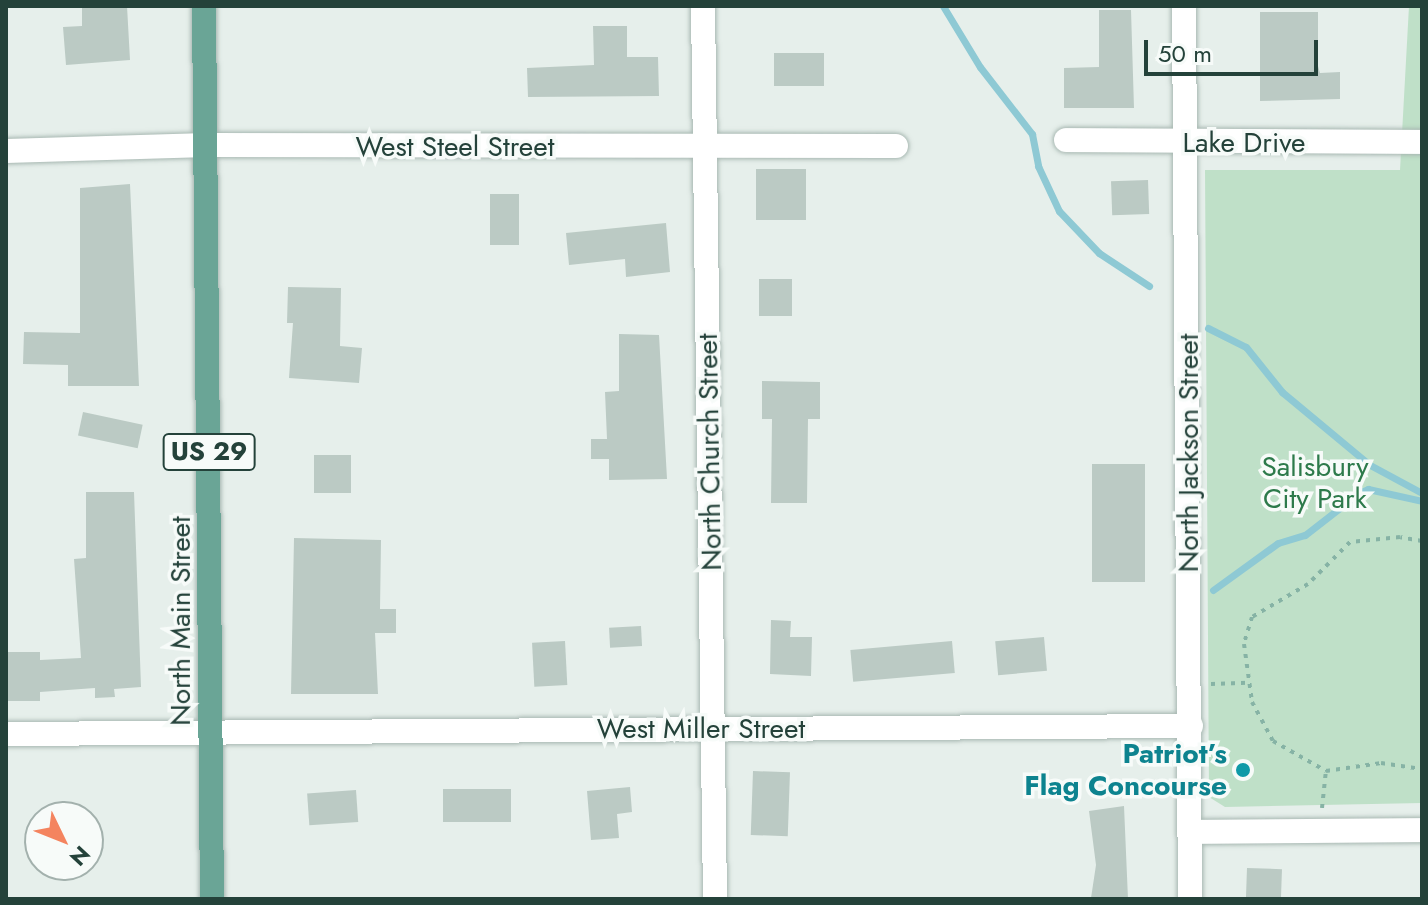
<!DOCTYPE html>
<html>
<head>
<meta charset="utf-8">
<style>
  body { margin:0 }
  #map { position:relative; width:1428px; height:905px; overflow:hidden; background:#e6efeb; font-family:Jost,sans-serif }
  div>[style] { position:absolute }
  .green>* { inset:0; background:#bfe0c8 }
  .stream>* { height:7px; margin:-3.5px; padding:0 3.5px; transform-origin:3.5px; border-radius:3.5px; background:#8ec9d4 }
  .building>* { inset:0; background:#bbcac4; transform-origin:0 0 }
  .path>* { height:4px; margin-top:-2px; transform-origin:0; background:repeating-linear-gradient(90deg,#86b3a5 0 4px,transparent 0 10px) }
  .roads { filter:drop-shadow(0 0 2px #a8b8b2) drop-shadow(0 0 2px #a8b8b2) }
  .minor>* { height:24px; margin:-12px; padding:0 12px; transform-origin:12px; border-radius:12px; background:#fff }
  .primary>* { height:24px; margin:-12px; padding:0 12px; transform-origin:12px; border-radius:12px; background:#6aa596 }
  .dots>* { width:22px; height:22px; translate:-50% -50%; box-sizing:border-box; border:4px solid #f7fbf9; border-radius:50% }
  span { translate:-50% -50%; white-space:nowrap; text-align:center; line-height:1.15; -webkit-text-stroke:7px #f7fbf9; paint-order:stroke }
  .shield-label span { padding:2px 6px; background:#f7fbf9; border:2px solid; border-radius:6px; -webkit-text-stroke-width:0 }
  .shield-label { font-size:26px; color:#24423a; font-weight:700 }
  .street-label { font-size:28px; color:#24423a }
  .park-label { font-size:28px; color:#2d7a4b }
  .culture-label { font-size:28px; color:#0d838f; font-weight:700 }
  .right { translate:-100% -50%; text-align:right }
  .frame { position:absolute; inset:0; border:8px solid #24423a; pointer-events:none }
  .north { position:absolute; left:24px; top:801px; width:80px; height:80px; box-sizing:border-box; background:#f7fbf9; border:2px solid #a3b1ad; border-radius:50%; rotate:133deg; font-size:22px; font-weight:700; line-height:32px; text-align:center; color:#24423a }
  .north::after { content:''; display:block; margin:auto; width:28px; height:36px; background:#f4845f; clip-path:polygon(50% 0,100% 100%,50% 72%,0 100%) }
  .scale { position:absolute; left:1144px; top:40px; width:174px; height:36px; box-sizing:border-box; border:4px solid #24423a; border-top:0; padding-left:10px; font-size:24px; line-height:28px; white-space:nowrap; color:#24423a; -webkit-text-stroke:6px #f7fbf9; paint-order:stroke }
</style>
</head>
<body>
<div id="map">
  <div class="green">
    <div style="clip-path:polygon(1409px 6px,1422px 6px,1422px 803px,1225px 807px,1209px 797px,1205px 170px,1400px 170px)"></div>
  </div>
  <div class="stream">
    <div style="left:943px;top:6px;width:71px;rotate:58.8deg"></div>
    <div style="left:980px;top:67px;width:85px;rotate:52.2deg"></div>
    <div style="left:1032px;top:134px;width:33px;rotate:79deg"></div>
    <div style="left:1038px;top:166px;width:50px;rotate:65deg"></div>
    <div style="left:1059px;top:211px;width:58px;rotate:46.4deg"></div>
    <div style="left:1099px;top:253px;width:60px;rotate:33.4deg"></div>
    <div style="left:1208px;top:328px;width:42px;rotate:26.6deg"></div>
    <div style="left:1246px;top:347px;width:58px;rotate:51.3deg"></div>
    <div style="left:1282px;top:392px;width:114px;rotate:39.7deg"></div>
    <div style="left:1370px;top:465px;width:59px;rotate:28.3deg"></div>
    <div style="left:1213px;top:590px;width:80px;rotate:-35.9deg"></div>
    <div style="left:1278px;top:543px;width:28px;rotate:-17deg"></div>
    <div style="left:1305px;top:535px;width:68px;rotate:-37.9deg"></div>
    <div style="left:1359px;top:493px;width:10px;rotate:-24deg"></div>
    <div style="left:1368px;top:489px;width:55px;rotate:12.5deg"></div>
  </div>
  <div class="building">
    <div style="clip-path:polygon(82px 6px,127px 6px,130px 60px,66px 65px,63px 27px,82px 26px)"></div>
    <div style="clip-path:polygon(1099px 10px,1131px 10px,1134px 108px,1064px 108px,1064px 68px,1099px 67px)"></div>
    <div style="clip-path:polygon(1260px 12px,1318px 12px,1318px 66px,1320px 73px,1340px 72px,1340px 99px,1260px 101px)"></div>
    <div style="clip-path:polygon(593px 26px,627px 26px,627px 57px,658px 57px,659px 96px,528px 97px,527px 68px,594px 65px)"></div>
    <div style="left:774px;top:53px;width:50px;height:33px"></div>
    <div style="left:756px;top:169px;width:50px;height:51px"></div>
    <div style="left:1148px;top:180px;width:34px;height:37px;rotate:88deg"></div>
    <div style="clip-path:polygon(130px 184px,139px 386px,68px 386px,68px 365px,23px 364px,24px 332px,80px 333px,80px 188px)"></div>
    <div style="left:490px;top:194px;width:29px;height:51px"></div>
    <div style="clip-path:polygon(666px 223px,670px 272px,626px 277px,625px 259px,569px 265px,566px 233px)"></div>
    <div style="left:792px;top:279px;width:37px;height:33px;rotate:90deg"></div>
    <div style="clip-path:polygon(288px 287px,341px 288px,340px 346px,362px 348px,359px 383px,289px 378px,293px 323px,287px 323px)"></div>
    <div style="clip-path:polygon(619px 334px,659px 335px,667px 479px,609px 480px,609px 459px,591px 459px,591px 439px,607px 439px,605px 392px,619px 391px)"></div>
    <div style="clip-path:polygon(762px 381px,820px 382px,820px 419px,808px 419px,807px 503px,771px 503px,772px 419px,762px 419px)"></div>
    <div style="left:83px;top:412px;width:61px;height:24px;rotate:12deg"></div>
    <div style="left:351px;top:455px;width:38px;height:37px;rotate:90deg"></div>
    <div style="left:1145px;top:464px;width:118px;height:53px;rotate:90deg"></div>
    <div style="clip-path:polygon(86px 492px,134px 492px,141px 687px,114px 689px,115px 697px,95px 698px,95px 688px,40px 692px,40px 701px,6px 701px,6px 652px,40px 652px,40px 660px,81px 658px,74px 559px,86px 558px)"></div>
    <div style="clip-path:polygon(294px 538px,381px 540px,380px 609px,396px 609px,396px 633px,375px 633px,378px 694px,291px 694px)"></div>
    <div style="clip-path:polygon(771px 620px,791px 621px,790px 637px,812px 637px,811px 676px,770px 674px)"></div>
    <div style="left:641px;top:626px;width:20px;height:32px;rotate:87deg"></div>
    <div style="left:1044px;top:637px;width:34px;height:49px;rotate:85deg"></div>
    <div style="left:565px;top:641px;width:44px;height:33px;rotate:87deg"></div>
    <div style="left:952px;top:641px;width:32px;height:102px;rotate:85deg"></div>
    <div style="left:753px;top:771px;width:37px;height:64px;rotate:2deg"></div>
    <div style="clip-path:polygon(630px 787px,632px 812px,617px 814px,619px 838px,591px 840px,587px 791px)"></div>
    <div style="left:443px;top:789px;width:68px;height:33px"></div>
    <div style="left:356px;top:790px;width:32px;height:49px;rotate:86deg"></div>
    <div style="clip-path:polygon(1124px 806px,1128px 899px,1091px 898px,1096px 865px,1089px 811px)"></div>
    <div style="left:1247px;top:868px;width:35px;height:31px;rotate:2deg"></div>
  </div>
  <div class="path">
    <div style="left:1422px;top:541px;width:22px;rotate:-170deg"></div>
    <div style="left:1400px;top:537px;width:50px;rotate:174.3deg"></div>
    <div style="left:1350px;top:542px;width:59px;rotate:135deg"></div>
    <div style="left:1308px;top:584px;width:65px;rotate:149.5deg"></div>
    <div style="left:1252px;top:617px;width:28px;rotate:107deg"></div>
    <div style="left:1244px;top:644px;width:59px;rotate:82.1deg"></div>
    <div style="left:1252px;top:702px;width:44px;rotate:61.7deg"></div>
    <div style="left:1273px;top:741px;width:61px;rotate:29.5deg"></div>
    <div style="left:1326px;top:771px;width:56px;rotate:-8.3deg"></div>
    <div style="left:1381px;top:763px;width:41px;rotate:8.3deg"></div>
    <div style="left:1211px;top:684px;width:37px;rotate:-2deg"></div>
    <div style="left:1322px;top:808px;width:37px;rotate:-84deg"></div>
  </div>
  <div class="roads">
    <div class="minor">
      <div style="left:703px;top:6px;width:893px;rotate:89.23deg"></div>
      <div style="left:1184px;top:6px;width:893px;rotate:89.62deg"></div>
      <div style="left:1066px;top:140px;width:356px;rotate:0.3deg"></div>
      <div style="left:6px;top:151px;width:201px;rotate:-1.7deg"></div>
      <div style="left:207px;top:145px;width:689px;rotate:0.08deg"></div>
      <div style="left:6px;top:734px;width:1185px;rotate:-0.39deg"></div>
      <div style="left:1192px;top:832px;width:230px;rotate:-0.5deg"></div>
    </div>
    <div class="primary">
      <div style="left:204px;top:6px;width:893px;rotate:89.49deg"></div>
    </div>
  </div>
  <div class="dots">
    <div style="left:1243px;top:770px;background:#0f9aa8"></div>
  </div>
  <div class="shield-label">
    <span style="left:209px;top:452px">US 29</span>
  </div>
  <div class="street-label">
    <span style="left:1244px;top:143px">Lake Drive</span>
    <span style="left:455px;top:147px">West Steel Street</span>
    <span style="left:710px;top:452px;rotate:-91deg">North Church Street</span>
    <span style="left:1189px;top:453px;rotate:-90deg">North Jackson Street</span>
    <span style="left:181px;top:621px;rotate:-90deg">North Main Street</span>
    <span style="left:701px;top:729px">West Miller Street</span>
  </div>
  <div class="park-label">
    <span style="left:1315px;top:483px">Salisbury<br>City Park</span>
  </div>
  <div class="culture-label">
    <span class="right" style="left:1227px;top:770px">Patriot’s<br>Flag Concourse</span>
  </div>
  <div class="frame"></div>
  <div class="north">N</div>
  <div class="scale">50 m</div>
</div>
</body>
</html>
